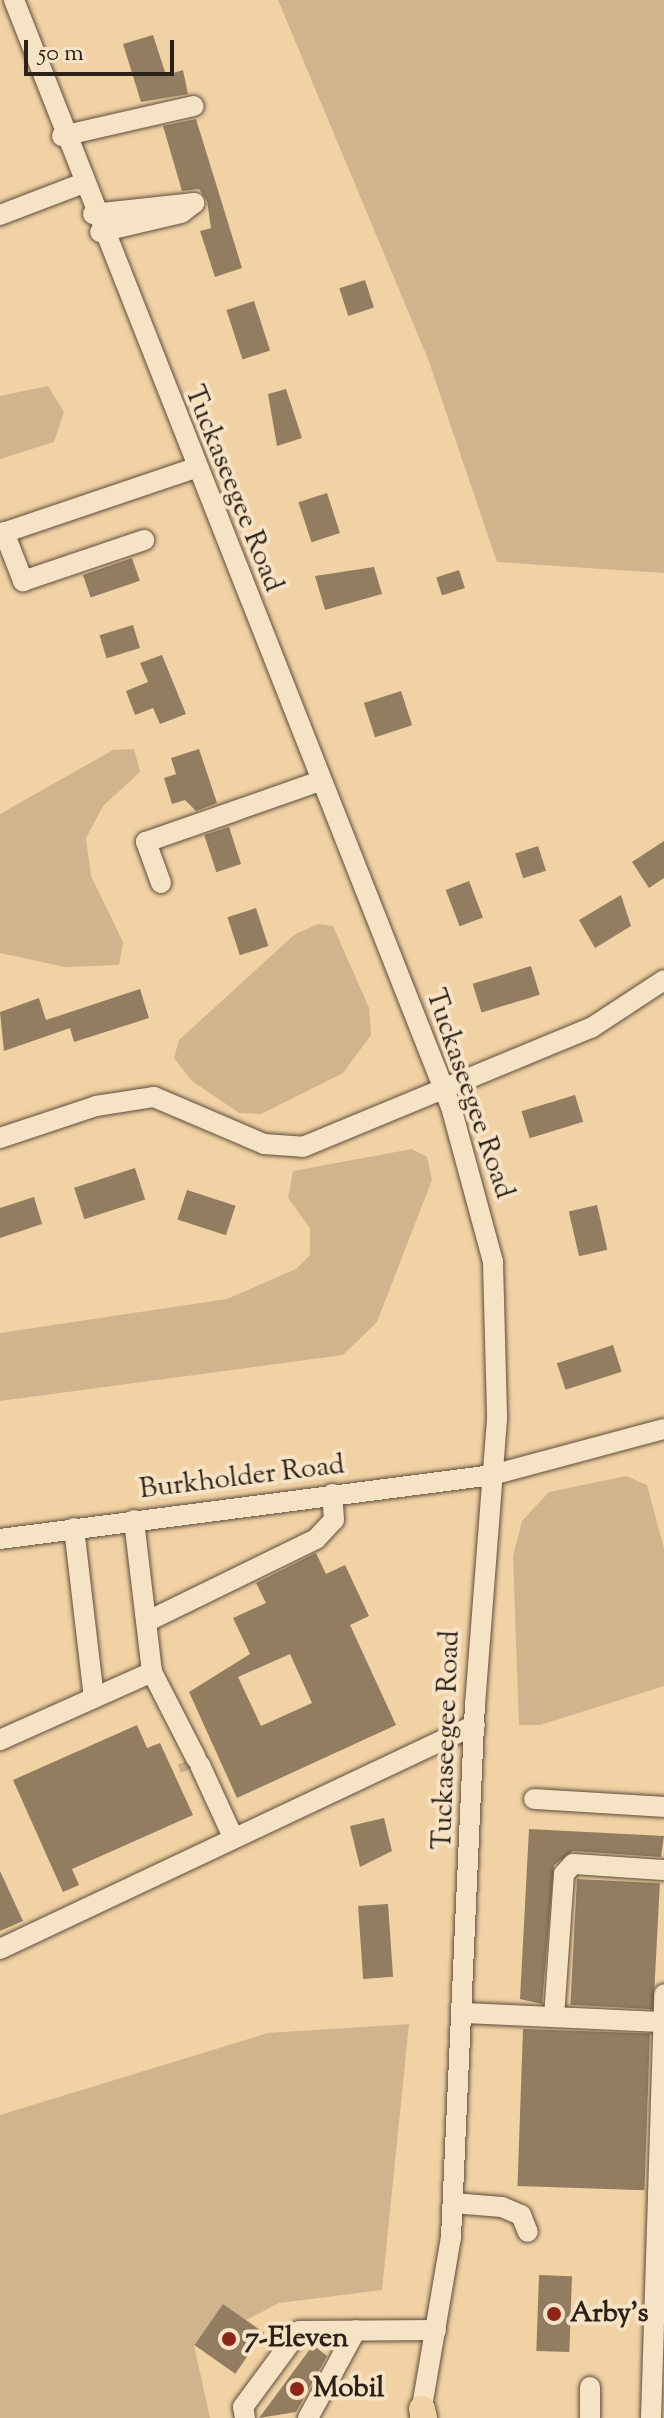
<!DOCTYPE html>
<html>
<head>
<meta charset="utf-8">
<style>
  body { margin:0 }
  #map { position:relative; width:664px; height:2418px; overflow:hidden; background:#f1d2a4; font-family:"Sorts Mill Goudy",serif }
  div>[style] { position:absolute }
  .green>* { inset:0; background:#d0b48c }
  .building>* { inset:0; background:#927d61; transform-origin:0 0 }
  .minor-tunnel>* { height:20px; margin-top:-10px; transform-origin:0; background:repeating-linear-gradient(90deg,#caaf88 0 20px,transparent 0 30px) }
  .roads { filter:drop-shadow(0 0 2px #5d4d3c) drop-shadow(0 0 2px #5d4d3c) }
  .minor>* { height:20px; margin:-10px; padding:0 10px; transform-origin:10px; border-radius:10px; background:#f6e2c4 }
  .major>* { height:26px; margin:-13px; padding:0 13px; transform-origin:13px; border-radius:13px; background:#f1d2a4 }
  .dots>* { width:22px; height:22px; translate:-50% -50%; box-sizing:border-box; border:4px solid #f6e2c4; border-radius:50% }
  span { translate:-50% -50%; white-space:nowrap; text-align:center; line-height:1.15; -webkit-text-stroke:8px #f6e2c4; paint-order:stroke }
  .street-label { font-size:28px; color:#2c2119 }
  .poi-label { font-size:28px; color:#2c2119; font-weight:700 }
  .left { translate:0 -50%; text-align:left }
  .scale { position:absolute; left:24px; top:40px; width:150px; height:36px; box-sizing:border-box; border:4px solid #2c2119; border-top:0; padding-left:10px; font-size:24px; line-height:28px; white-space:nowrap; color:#2c2119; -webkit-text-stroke:6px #f6e2c4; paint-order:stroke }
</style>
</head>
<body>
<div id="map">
  <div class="green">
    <div style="clip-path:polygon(278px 0,664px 0,664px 573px,497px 562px,428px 359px)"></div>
    <div style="clip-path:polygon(48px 386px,64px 412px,54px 442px,0 459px,0 396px)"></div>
    <div style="clip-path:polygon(134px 749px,140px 772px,103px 806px,86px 838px,91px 876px,123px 942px,119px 965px,65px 967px,0 953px,0 814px,113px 750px)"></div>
    <div style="clip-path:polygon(318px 924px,333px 926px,369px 1008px,371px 1035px,343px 1073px,261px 1114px,239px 1113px,192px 1081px,174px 1058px,179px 1040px,294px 935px)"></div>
    <div style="clip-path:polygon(412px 1149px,427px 1157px,432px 1180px,377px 1322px,343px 1355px,0 1401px,0 1333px,227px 1299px,296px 1269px,310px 1255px,310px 1228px,288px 1198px,293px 1171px)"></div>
    <div style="clip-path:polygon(626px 1476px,647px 1485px,664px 1549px,664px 1686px,540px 1725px,519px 1725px,513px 1556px,522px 1521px,549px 1492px)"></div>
    <div style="clip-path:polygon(409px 2024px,382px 2290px,279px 2303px,246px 2320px,223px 2304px,194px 2345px,210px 2418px,0 2418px,0 2115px,268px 2033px)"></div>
  </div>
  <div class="building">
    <div style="clip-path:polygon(153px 35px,166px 75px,183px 70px,188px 94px,141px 102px,123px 44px)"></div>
    <div style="clip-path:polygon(196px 119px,242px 268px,215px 277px,200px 231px,211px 228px,207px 201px,199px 189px,182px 191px,163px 126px)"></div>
    <div style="left:365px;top:280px;width:29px;height:27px;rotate:72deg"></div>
    <div style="left:254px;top:301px;width:52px;height:29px;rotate:72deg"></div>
    <div style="clip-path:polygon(286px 389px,302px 438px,277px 446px,268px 394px)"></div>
    <div style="left:327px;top:493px;width:42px;height:30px;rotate:72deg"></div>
    <div style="left:132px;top:558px;width:24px;height:52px;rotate:71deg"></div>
    <div style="clip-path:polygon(374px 567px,382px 594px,325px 610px,315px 576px)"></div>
    <div style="left:459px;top:570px;width:19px;height:24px;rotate:72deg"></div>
    <div style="left:133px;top:625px;width:24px;height:35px;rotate:73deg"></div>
    <div style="clip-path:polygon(162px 655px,186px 714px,160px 724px,153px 708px,135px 715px,126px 691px,148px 682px,140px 663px)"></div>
    <div style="left:401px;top:691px;width:36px;height:39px;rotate:72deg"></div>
    <div style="clip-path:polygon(199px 749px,217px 803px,196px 811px,185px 800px,172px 804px,164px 778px,176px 774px,171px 758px)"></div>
    <div style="left:229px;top:827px;width:39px;height:26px;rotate:72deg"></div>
    <div style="clip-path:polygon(664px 841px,664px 878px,649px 888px,632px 862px)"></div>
    <div style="left:538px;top:846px;width:26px;height:24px;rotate:72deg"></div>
    <div style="left:469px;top:881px;width:39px;height:25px;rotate:69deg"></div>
    <div style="clip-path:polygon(621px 895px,631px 926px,595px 948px,579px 920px)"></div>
    <div style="left:256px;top:908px;width:40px;height:30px;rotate:72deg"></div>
    <div style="left:531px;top:966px;width:30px;height:61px;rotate:73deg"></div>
    <div style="clip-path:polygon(140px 989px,149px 1018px,74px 1042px,70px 1028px,4px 1051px,0 1012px,39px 998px,46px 1020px)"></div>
    <div style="left:575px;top:1095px;width:28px;height:56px;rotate:73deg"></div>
    <div style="left:135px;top:1168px;width:33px;height:64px;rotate:72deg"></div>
    <div style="left:187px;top:1190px;width:51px;height:31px;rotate:18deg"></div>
    <div style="clip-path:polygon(34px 1197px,42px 1224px,0 1238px,0 1208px)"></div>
    <div style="left:597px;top:1205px;width:46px;height:29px;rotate:77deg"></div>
    <div style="left:613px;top:1345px;width:28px;height:59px;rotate:72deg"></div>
    <div style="clip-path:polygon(evenodd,316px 1553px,326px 1574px,345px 1565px,369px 1616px,350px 1625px,396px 1725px,237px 1798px,189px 1692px,250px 1654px,233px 1618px,266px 1603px,256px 1583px,316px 1553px,290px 1654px,312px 1703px,261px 1726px,238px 1677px,290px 1654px)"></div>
    <div style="clip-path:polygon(137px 1725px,147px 1748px,160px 1743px,193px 1815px,72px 1869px,79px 1885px,63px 1892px,13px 1780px)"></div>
    <div style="clip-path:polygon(384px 1818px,392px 1851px,360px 1867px,350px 1826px)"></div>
    <div style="clip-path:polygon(529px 1829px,664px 1836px,661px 1857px,573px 1851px,554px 1865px,542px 2004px,520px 1999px)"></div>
    <div style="clip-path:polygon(0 1871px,23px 1921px,0 1931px)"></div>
    <div style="left:577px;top:1879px;width:83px;height:126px;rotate:3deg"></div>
    <div style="left:388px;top:1904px;width:73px;height:30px;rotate:86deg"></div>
    <div style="left:523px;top:2029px;width:127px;height:157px;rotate:2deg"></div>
    <div style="left:539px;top:2275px;width:33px;height:76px;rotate:2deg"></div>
    <div style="left:223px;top:2304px;width:50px;height:50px;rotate:35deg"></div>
    <div style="clip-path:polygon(313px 2345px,327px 2356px,296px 2412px,259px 2418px)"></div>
  </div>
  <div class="minor-tunnel">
    <div style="left:187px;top:1761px;width:9px;rotate:69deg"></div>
  </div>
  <div class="roads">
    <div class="minor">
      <div style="left:14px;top:0;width:1190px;rotate:68.46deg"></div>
      <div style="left:451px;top:1107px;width:161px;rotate:74.8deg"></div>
      <div style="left:493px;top:1262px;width:157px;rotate:88.5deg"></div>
      <div style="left:497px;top:1419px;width:285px;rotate:94.4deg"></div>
      <div style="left:475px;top:1703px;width:535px;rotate:92.57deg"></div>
      <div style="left:451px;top:2237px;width:184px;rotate:99.7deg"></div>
      <div style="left:62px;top:136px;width:135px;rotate:-12.8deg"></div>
      <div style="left:93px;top:214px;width:102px;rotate:-6.2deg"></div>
      <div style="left:194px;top:203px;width:16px;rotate:142deg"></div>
      <div style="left:181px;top:213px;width:83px;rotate:166.8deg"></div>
      <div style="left:0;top:215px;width:87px;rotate:-20.9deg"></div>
      <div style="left:4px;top:532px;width:53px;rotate:68.8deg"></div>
      <div style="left:23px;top:581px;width:128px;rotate:-18.7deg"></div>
      <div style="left:0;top:534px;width:206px;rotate:-18.7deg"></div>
      <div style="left:161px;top:883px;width:44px;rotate:-110.1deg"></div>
      <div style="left:146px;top:842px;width:184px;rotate:-19.3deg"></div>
      <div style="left:0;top:1138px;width:101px;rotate:-18.4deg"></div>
      <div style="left:96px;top:1106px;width:59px;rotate:-8.8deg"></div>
      <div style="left:154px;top:1097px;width:120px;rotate:23.1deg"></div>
      <div style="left:264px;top:1144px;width:39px;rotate:4deg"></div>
      <div style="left:303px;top:1147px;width:312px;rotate:-22.5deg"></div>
      <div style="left:591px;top:1028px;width:87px;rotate:-33.3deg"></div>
      <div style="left:74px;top:1528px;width:171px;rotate:83.3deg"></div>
      <div style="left:0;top:1539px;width:496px;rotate:-7.4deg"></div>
      <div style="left:492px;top:1475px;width:178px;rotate:-15deg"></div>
      <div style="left:148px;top:1621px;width:187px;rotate:-26deg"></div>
      <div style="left:316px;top:1539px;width:26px;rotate:-47deg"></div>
      <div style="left:334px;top:1520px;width:26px;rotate:-94deg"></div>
      <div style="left:152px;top:1672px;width:97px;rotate:62.9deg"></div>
      <div style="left:0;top:1740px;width:167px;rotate:-24.1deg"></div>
      <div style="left:152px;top:1672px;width:153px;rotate:-96.8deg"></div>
      <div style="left:200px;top:1765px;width:79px;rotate:65.4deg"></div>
      <div style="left:534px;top:1799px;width:130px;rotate:3.5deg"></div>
      <div style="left:0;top:1949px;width:525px;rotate:-25.25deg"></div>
      <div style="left:464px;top:2013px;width:198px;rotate:2.6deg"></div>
      <div style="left:554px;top:2017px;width:143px;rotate:-86deg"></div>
      <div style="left:564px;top:1874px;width:13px;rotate:-48deg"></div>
      <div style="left:573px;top:1864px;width:91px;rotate:3.8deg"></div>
      <div style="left:453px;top:2203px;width:49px;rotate:4.7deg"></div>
      <div style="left:502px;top:2207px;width:21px;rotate:23deg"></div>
      <div style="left:521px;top:2215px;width:18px;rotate:68deg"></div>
      <div style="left:590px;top:2387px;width:31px;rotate:90deg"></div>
      <div style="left:245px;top:2418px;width:11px;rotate:-100deg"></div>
      <div style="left:243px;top:2407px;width:94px;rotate:-53.6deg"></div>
      <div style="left:299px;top:2331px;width:137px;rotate:-0.4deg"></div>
      <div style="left:308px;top:2418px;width:100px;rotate:-61.4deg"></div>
      <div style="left:651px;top:2418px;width:424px;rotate:-88.2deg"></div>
    </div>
    <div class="major">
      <div style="left:422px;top:2409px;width:9px;rotate:77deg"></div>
    </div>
  </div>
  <div class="dots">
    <div style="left:554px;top:2314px;background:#8f2418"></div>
    <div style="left:229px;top:2339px;background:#8f2418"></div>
    <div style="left:297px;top:2389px;background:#8f2418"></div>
  </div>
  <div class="street-label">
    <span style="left:233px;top:489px;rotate:68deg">Tuckaseegee Road</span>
    <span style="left:469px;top:1094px;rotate:71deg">Tuckaseegee Road</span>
    <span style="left:242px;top:1478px;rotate:-7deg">Burkholder Road</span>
    <span style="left:447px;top:1740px;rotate:-88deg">Tuckaseegee Road</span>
  </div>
  <div class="poi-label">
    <span class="left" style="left:570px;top:2314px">Arby's</span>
    <span class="left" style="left:245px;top:2339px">7-Eleven</span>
    <span class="left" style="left:313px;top:2389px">Mobil</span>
  </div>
  <div class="scale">50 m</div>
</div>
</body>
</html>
